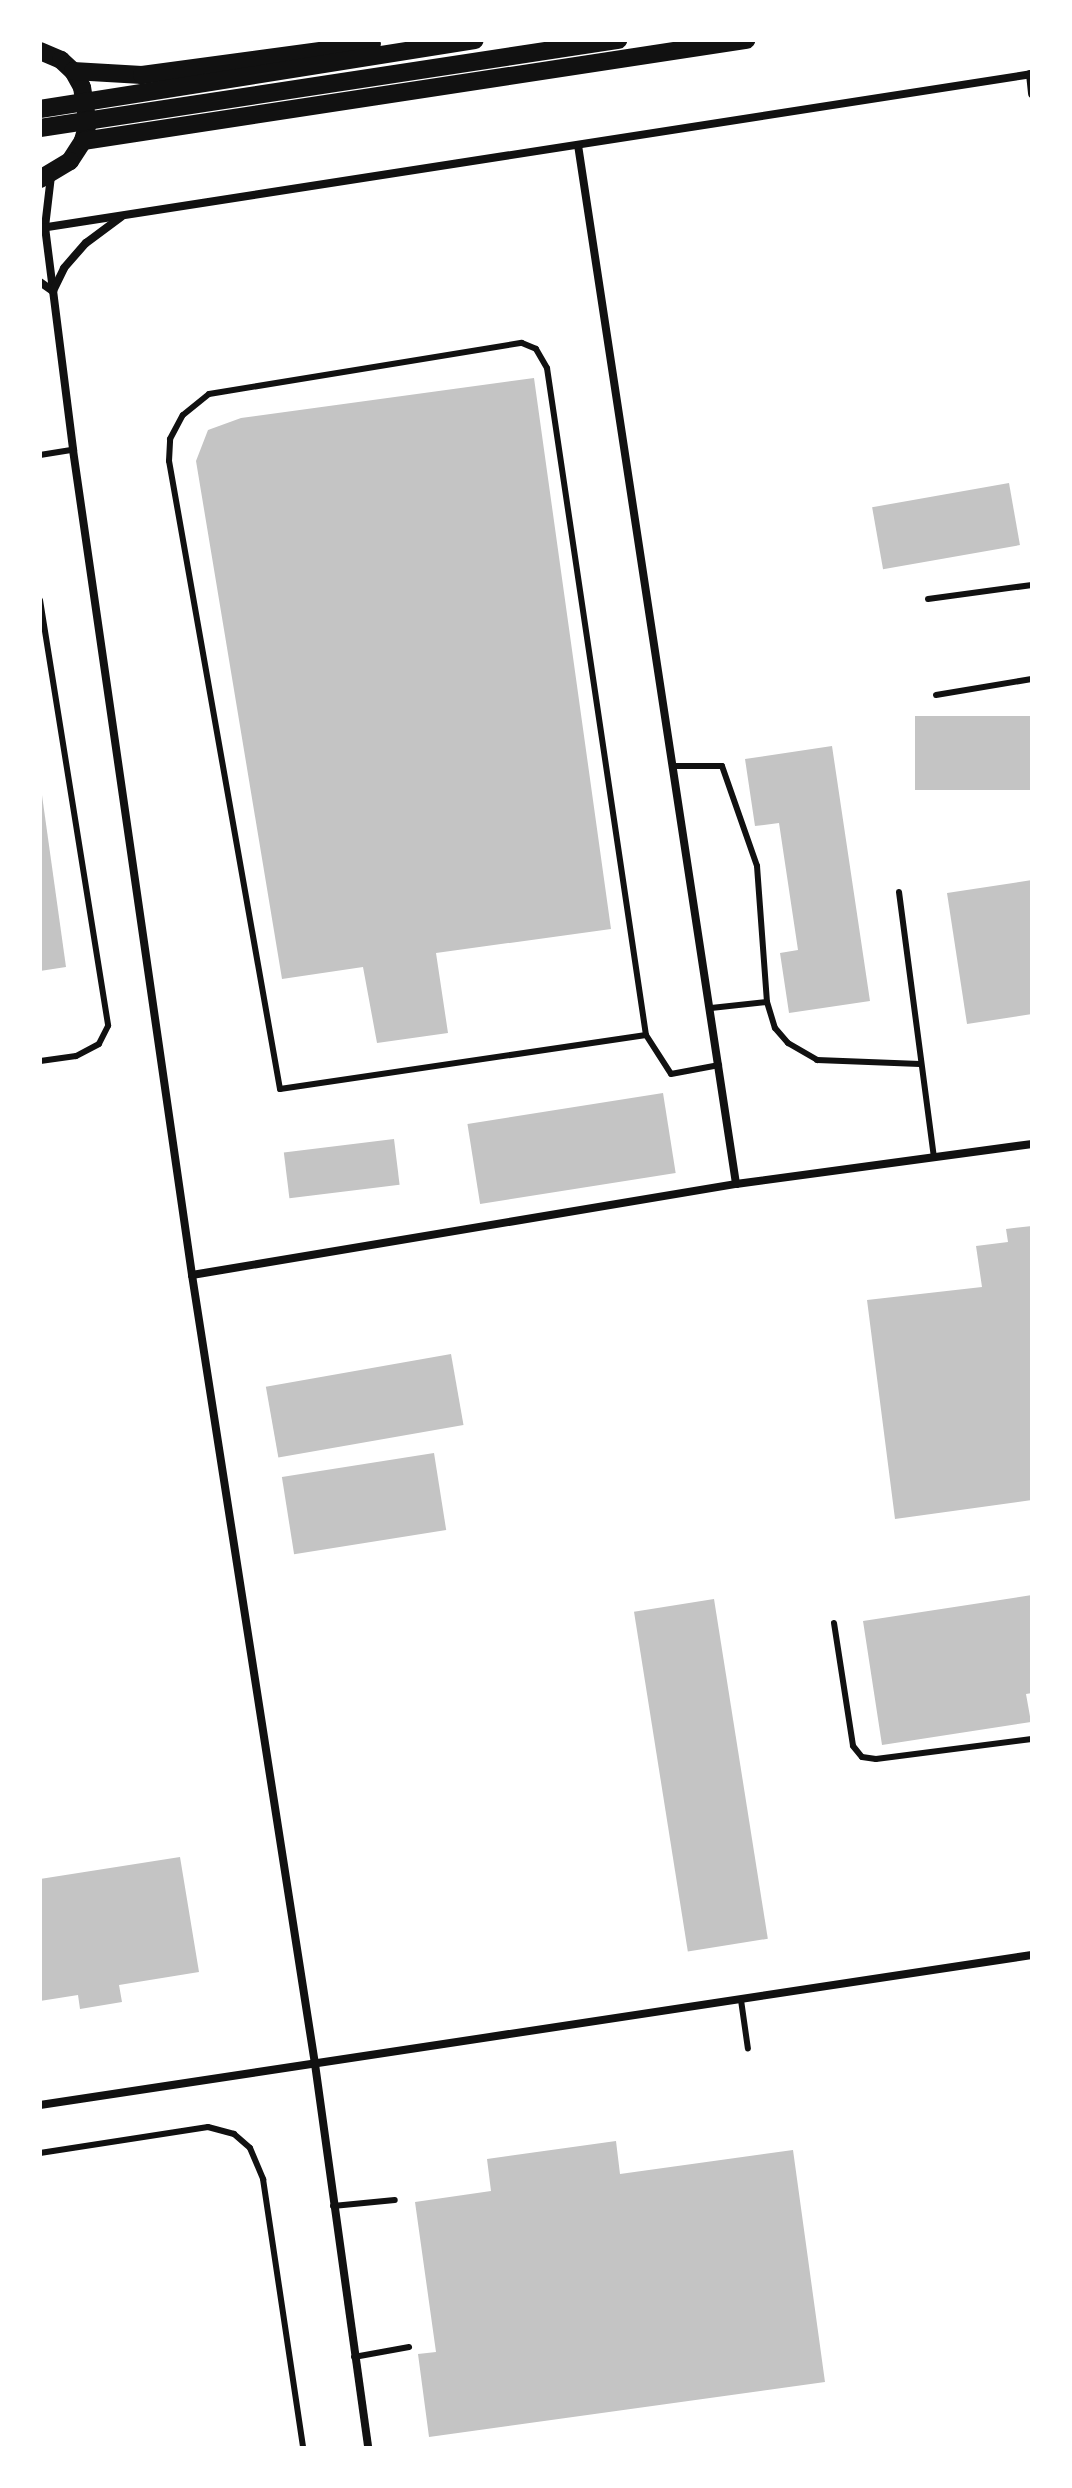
<!DOCTYPE html>
<html>
<head>
<meta charset="utf-8">
<style>
  body { margin:0 }
  #map { position:relative; width:1072px; height:2488px; overflow:hidden; background:#fff; font-family:Mulish,sans-serif }
  div>[style] { position:absolute }
  .building>* { inset:0; background:#c4c4c4; transform-origin:0 0 }
  .service>* { height:6px; margin:-3px; padding:0 3px; transform-origin:3px; border-radius:3px; background:#111 }
  .minor>* { height:8px; margin:-4px; padding:0 4px; transform-origin:4px; border-radius:4px; background:#111 }
  .primary>* { height:18px; margin:-9px; padding:0 9px; transform-origin:9px; border-radius:9px; background:#111 }
  span { translate:-50% -50%; white-space:nowrap; text-align:center; line-height:1.15; -webkit-text-stroke:6px #fff; paint-order:stroke }
  .frame { position:absolute; inset:0; border:42px solid #fff; pointer-events:none }
</style>
</head>
<body>
<div id="map">
  <div class="building">
    <div style="clip-path:polygon(534px 378px,611px 929px,436px 953px,448px 1033px,377px 1043px,363px 967px,282px 979px,196px 461px,208px 430px,241px 418px)"></div>
    <div style="left:1009px;top:483px;width:63px;height:139px;rotate:80deg"></div>
    <div style="left:1032px;top:716px;width:74px;height:117px;rotate:90deg"></div>
    <div style="clip-path:polygon(832px 746px,870px 1001px,789px 1013px,780px 953px,798px 950px,779px 823px,755px 826px,745px 759px)"></div>
    <div style="clip-path:polygon(40px 781px,66px 967px,40px 971px)"></div>
    <div style="clip-path:polygon(1032px 880px,1032px 1014px,967px 1024px,947px 893px)"></div>
    <div style="left:663px;top:1093px;width:81px;height:198px;rotate:81deg"></div>
    <div style="left:394px;top:1139px;width:46px;height:111px;rotate:83deg"></div>
    <div style="clip-path:polygon(1032px 1226px,1032px 1500px,895px 1519px,867px 1300px,982px 1287px,976px 1246px,1008px 1242px,1006px 1229px)"></div>
    <div style="left:451px;top:1354px;width:72px;height:188px;rotate:80deg"></div>
    <div style="left:434px;top:1453px;width:78px;height:154px;rotate:81deg"></div>
    <div style="clip-path:polygon(1032px 1595px,1032px 1693px,1026px 1694px,1031px 1722px,882px 1745px,863px 1621px)"></div>
    <div style="left:714px;top:1599px;width:344px;height:81px;rotate:81deg"></div>
    <div style="clip-path:polygon(180px 1857px,199px 1972px,119px 1985px,122px 2002px,80px 2009px,78px 1995px,40px 2001px,40px 1879px)"></div>
    <div style="clip-path:polygon(616px 2141px,620px 2174px,793px 2150px,825px 2382px,429px 2437px,418px 2354px,436px 2352px,415px 2202px,491px 2191px,487px 2159px)"></div>
  </div>
  <div class="service">
    <div style="left:40px;top:455px;width:33px;rotate:-9deg"></div>
    <div style="left:928px;top:599px;width:105px;rotate:-7.7deg"></div>
    <div style="left:40px;top:600px;width:431px;rotate:80.9deg"></div>
    <div style="left:108px;top:1026px;width:20px;rotate:117deg"></div>
    <div style="left:99px;top:1044px;width:26px;rotate:152deg"></div>
    <div style="left:76px;top:1056px;width:36px;rotate:172deg"></div>
    <div style="left:936px;top:695px;width:97px;rotate:-9.5deg"></div>
    <div style="left:675px;top:766px;width:47px"></div>
    <div style="left:722px;top:766px;width:106px;rotate:70.7deg"></div>
    <div style="left:757px;top:866px;width:136px;rotate:85.8deg"></div>
    <div style="left:767px;top:1002px;width:27px;rotate:73deg"></div>
    <div style="left:775px;top:1028px;width:20px;rotate:49deg"></div>
    <div style="left:788px;top:1043px;width:34px;rotate:30deg"></div>
    <div style="left:817px;top:1060px;width:103px;rotate:2.2deg"></div>
    <div style="left:899px;top:892px;width:268px;rotate:82.5deg"></div>
    <div style="left:711px;top:1008px;width:56px;rotate:-6.1deg"></div>
    <div style="left:646px;top:1035px;width:370px;rotate:171.6deg"></div>
    <div style="left:280px;top:1089px;width:638px;rotate:-100.02deg"></div>
    <div style="left:169px;top:461px;width:22px;rotate:-87deg"></div>
    <div style="left:170px;top:439px;width:27px;rotate:-62deg"></div>
    <div style="left:183px;top:415px;width:33px;rotate:-39deg"></div>
    <div style="left:209px;top:394px;width:317px;rotate:-9.3deg"></div>
    <div style="left:522px;top:343px;width:15px;rotate:23deg"></div>
    <div style="left:536px;top:349px;width:22px;rotate:60deg"></div>
    <div style="left:547px;top:368px;width:674px;rotate:81.56deg"></div>
    <div style="left:646px;top:1035px;width:46px;rotate:57.3deg"></div>
    <div style="left:671px;top:1074px;width:49px;rotate:-10.6deg"></div>
    <div style="left:834px;top:1623px;width:124px;rotate:81.2deg"></div>
    <div style="left:853px;top:1746px;width:14px;rotate:51deg"></div>
    <div style="left:862px;top:1757px;width:14px;rotate:8deg"></div>
    <div style="left:876px;top:1759px;width:157px;rotate:-7.3deg"></div>
    <div style="left:741px;top:2000px;width:49px;rotate:81.9deg"></div>
    <div style="left:40px;top:2153px;width:170px;rotate:-8.8deg"></div>
    <div style="left:208px;top:2127px;width:27px;rotate:15deg"></div>
    <div style="left:234px;top:2134px;width:21px;rotate:41deg"></div>
    <div style="left:250px;top:2148px;width:34px;rotate:67deg"></div>
    <div style="left:263px;top:2179px;width:272px;rotate:81.5deg"></div>
    <div style="left:333px;top:2206px;width:62px;rotate:-5.5deg"></div>
    <div style="left:354px;top:2357px;width:56px;rotate:-10.3deg"></div>
  </div>
  <div class="minor">
    <div style="left:1030px;top:74px;width:20px;rotate:84deg"></div>
    <div style="left:578px;top:145px;width:1051px;rotate:81.35deg"></div>
    <div style="left:51px;top:176px;width:51px;rotate:96.7deg"></div>
    <div style="left:45px;top:227px;width:225px;rotate:82.8deg"></div>
    <div style="left:73px;top:450px;width:834px;rotate:81.79deg"></div>
    <div style="left:192px;top:1275px;width:799px;rotate:81.14deg"></div>
    <div style="left:315px;top:2064px;width:388px;rotate:82.1deg"></div>
    <div style="left:41px;top:228px;width:1003px;rotate:-8.83deg"></div>
    <div style="left:40px;top:282px;width:16px;rotate:35deg"></div>
    <div style="left:53px;top:291px;width:25px;rotate:-64deg"></div>
    <div style="left:64px;top:268px;width:33px;rotate:-49deg"></div>
    <div style="left:86px;top:243px;width:44px;rotate:-36.6deg"></div>
    <div style="left:192px;top:1275px;width:552px;rotate:-9.5deg"></div>
    <div style="left:736px;top:1184px;width:299px;rotate:-7.7deg"></div>
    <div style="left:40px;top:2105px;width:1003px;rotate:-8.6deg"></div>
  </div>
  <div class="primary">
    <div style="left:40px;top:51px;width:23px;rotate:23deg"></div>
    <div style="left:61px;top:60px;width:16px;rotate:43deg"></div>
    <div style="left:73px;top:71px;width:18px;rotate:61deg"></div>
    <div style="left:82px;top:87px;width:36px;rotate:81deg"></div>
    <div style="left:88px;top:123px;width:19px;rotate:106deg"></div>
    <div style="left:83px;top:141px;width:24px;rotate:123deg"></div>
    <div style="left:70px;top:161px;width:35px;rotate:149deg"></div>
    <div style="left:73px;top:71px;width:69px;rotate:3.3deg"></div>
    <div style="left:142px;top:75px;width:232px;rotate:-7.7deg"></div>
    <div style="left:40px;top:109px;width:440px;rotate:-9deg"></div>
    <div style="left:40px;top:128px;width:585px;rotate:-8.66deg"></div>
    <div style="left:83px;top:141px;width:671px;rotate:-8.66deg"></div>
  </div>
  <div class="frame"></div>
</div>
</body>
</html>
